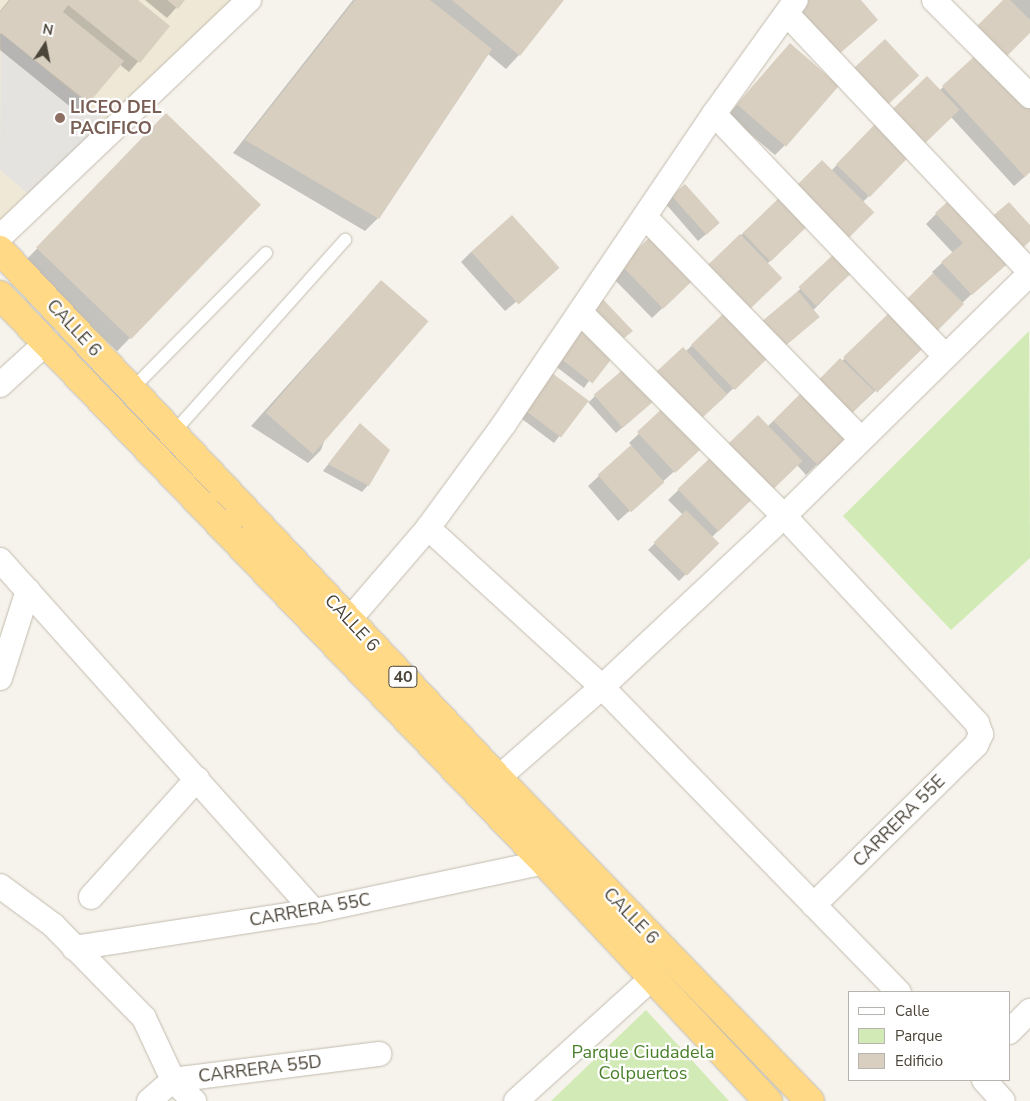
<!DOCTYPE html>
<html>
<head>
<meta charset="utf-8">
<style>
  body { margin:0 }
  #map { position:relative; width:1030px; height:1101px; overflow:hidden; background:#f6f3ec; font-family:"Nunito Sans",sans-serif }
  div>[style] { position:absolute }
  .education>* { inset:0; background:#efe8d6 }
  .green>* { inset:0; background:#d2eab5 }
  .parking>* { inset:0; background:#e5e3e0 }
  .shadow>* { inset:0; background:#0003; transform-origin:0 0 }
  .building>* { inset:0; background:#d8cfc1; transform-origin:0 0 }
  .roads { filter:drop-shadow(0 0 1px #c2bbae) drop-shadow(0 0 1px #c2bbae) }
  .service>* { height:12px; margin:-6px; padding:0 6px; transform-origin:6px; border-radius:6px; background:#fff }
  .minor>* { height:24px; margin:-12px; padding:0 12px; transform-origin:12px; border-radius:12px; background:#fff }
  .trunk>* { height:28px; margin:-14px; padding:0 14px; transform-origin:14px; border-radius:14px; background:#ffd985 }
  .dots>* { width:14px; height:14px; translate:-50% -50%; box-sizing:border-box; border:2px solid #fff; border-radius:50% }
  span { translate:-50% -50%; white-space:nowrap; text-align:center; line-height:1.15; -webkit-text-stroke:4.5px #fff; paint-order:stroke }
  .shield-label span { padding:1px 4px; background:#fff; border:1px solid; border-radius:4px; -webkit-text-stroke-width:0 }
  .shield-label { font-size:16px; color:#4b4439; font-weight:700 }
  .education-label { font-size:18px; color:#785e54; font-weight:700 }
  .left { translate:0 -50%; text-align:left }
  .street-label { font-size:18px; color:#4b4439 }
  .park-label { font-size:18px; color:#4a7f2a }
  .legend { position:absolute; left:848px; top:991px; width:162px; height:90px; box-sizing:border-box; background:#fff; border:1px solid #b7b4b0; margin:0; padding:6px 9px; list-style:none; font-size:15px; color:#4b4439 }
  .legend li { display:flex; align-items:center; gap:10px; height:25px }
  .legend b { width:25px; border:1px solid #b7b4b0 }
  .north { position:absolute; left:20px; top:20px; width:50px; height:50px; -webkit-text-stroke:4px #fff; paint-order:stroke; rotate:11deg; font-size:14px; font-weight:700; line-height:20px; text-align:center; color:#4b4439 }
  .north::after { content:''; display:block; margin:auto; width:18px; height:22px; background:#4b4439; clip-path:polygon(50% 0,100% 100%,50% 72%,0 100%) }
</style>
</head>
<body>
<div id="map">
  <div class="education">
    <div style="clip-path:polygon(0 0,241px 0,0 237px)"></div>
  </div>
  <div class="green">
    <div style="clip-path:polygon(1029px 331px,1030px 558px,951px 630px,843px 516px)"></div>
    <div style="clip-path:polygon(646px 1010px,729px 1101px,551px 1101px)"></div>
  </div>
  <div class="parking">
    <div style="clip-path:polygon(1px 33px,105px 119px,30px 195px,0 170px)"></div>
  </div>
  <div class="shadow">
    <div style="clip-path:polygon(9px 0,136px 0,168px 27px,129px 72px,119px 64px,78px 113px,0 50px,0 11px)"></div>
    <div style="clip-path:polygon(145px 0,183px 0,167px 18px)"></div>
    <div style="clip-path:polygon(353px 0,562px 0,519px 55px,506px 69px,488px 54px,378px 218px,365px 231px,233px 153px)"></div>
    <div style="clip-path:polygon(1005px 0,1030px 0,1030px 31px,993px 69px,1030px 109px,1030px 172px,1014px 186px,951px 117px,908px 156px,862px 203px,806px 226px,767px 264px,736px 320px,767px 353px,794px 295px,835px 255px,851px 272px,759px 365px,689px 429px,694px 454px,618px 521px,588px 486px,632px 446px,629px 443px,664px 410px,654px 400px,616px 433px,587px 401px,554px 443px,518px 416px,552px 374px,589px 402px,595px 396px,643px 386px,686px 351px,724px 315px,691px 281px,652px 318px,611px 276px,654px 235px,695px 278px,781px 198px,831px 171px,877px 124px,939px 91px,979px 54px)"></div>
    <div style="clip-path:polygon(780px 55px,785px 145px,775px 155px,728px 115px)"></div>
    <div style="left:166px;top:115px;width:129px;height:204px;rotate:44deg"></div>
    <div style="clip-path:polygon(685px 185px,711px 230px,698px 241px,665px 203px)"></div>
    <div style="clip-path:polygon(936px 214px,983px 227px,1030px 227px,1030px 240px,961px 304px,924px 345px,839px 425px,836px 446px,806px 475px,797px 465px,719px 454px,758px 417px,767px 427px,803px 392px,842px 361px,892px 312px,894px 314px,934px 274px,932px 272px,953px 253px,926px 224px)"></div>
    <div style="clip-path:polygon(471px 252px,557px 268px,505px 311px,461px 262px)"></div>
    <div style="clip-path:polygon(381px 281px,321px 450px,308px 463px,251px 426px)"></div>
    <div style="clip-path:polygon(598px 297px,612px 348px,584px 388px,550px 362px,588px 324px)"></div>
    <div style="clip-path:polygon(354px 431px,368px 485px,362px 492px,323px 471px)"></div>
    <div style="clip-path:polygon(715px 455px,754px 496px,712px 537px,717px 543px,679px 581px,648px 550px,683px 515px,668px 500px)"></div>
  </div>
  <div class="building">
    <div style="clip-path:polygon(10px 0,138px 0,170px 26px,140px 63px,68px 5px,63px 12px,124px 61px,89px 103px,1px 33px,0 34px,0 12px)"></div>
    <div style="clip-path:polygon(167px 0,185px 0,178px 9px)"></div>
    <div style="clip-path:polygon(355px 0,430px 0,492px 49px,379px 219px,245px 140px)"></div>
    <div style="clip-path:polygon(452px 0,564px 0,520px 56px)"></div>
    <div style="clip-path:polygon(807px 0,861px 0,878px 20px,837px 56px,799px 11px)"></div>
    <div style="clip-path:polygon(1003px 0,1010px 0,1030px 20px,1030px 33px,1001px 62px,971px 32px)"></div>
    <div style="left:885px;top:39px;width:50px;height:52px;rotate:47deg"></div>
    <div style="left:790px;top:43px;width:65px;height:81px;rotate:41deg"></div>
    <div style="clip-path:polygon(979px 52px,1030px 107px,1030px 172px,1025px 177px,942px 86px)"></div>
    <div style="left:927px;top:76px;width:47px;height:55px;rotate:46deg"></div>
    <div style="left:166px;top:113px;width:132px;height:187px;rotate:44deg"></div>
    <div style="left:877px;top:122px;width:47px;height:59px;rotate:44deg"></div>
    <div style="left:822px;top:160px;width:74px;height:43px;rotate:45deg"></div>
    <div style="left:685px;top:184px;width:52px;height:18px;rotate:48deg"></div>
    <div style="clip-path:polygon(955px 195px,1013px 259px,972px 295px,941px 262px,963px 243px,935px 213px)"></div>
    <div style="left:781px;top:196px;width:40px;height:53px;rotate:46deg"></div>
    <div style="clip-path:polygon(1009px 202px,1030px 225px,1030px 241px,1018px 253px,988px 220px)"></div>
    <div style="left:512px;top:215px;width:71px;height:55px;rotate:48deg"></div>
    <div style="left:654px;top:233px;width:61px;height:46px;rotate:46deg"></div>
    <div style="left:740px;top:234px;width:61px;height:53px;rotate:46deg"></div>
    <div style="left:835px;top:253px;width:26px;height:50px;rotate:47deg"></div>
    <div style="left:933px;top:273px;width:44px;height:47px;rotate:45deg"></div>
    <div style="left:381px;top:280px;width:63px;height:176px;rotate:41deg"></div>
    <div style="left:798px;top:291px;width:34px;height:53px;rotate:50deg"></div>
    <div style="clip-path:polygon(599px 295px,633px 331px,618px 343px,594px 317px)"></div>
    <div style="left:727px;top:310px;width:63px;height:50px;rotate:46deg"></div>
    <div style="left:892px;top:310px;width:49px;height:68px;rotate:46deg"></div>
    <div style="left:582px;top:322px;width:46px;height:42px;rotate:38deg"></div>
    <div style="left:683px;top:347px;width:65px;height:43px;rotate:47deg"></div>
    <div style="left:840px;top:358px;width:47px;height:40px;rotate:44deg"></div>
    <div style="left:627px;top:366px;width:44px;height:44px;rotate:49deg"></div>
    <div style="left:552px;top:373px;width:46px;height:46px;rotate:37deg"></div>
    <div style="left:803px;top:391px;width:64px;height:42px;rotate:45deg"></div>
    <div style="left:667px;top:404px;width:56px;height:41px;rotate:47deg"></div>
    <div style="left:758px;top:415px;width:64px;height:41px;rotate:46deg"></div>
    <div style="clip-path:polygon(360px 423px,390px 450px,369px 486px,328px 464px)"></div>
    <div style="left:631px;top:445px;width:50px;height:45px;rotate:48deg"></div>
    <div style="left:715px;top:453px;width:59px;height:52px;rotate:46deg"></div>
    <div style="left:686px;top:510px;width:47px;height:46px;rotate:45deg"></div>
  </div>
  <div class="roads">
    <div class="service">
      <div style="left:132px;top:389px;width:191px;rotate:-45.4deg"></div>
      <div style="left:173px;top:433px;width:259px;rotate:-48.3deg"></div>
    </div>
    <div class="minor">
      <div style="left:934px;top:0;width:136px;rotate:45deg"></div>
      <div style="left:787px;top:14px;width:354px;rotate:46.7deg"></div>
      <div style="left:714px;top:114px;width:335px;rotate:46.3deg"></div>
      <div style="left:645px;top:217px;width:310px;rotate:45.8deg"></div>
      <div style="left:0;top:237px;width:344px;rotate:-43.6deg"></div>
      <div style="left:581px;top:313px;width:287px;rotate:45deg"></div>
      <div style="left:784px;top:516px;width:283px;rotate:47deg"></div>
      <div style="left:977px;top:723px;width:12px;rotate:70deg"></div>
      <div style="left:981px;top:734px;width:12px;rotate:114deg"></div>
      <div style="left:976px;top:745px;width:228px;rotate:135.4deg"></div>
      <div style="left:0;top:385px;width:62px;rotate:-42.4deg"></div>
      <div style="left:428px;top:528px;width:236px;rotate:42.4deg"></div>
      <div style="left:602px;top:687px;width:426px;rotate:45.8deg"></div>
      <div style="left:0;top:560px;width:471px;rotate:48.2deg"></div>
      <div style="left:349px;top:620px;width:121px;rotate:-49.3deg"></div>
      <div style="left:428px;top:528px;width:129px;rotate:-53.8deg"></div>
      <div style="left:504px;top:424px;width:374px;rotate:-55.9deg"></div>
      <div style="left:714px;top:114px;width:140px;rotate:-54.3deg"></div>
      <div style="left:0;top:678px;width:92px;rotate:-72.3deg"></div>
      <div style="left:498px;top:778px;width:138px;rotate:-41.2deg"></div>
      <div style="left:602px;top:687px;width:250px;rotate:-43.2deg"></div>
      <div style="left:784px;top:516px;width:346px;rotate:-44.6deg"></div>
      <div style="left:0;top:886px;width:66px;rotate:36.3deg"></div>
      <div style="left:53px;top:925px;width:130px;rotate:45.6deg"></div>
      <div style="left:144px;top:1018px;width:68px;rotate:64.9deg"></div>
      <div style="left:173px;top:1080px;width:30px;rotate:45deg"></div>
      <div style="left:91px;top:897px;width:159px;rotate:-48.1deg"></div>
      <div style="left:74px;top:948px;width:243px;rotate:-8.8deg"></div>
      <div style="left:314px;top:911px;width:235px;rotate:-12deg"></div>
      <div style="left:1009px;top:1032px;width:30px;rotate:-45deg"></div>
      <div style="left:984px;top:1080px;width:28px;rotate:48deg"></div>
      <div style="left:149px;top:1101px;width:32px;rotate:-41deg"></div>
      <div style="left:173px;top:1080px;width:208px;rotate:-7.2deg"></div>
      <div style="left:516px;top:1101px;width:183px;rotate:-42.1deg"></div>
    </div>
    <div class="trunk">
      <div style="left:0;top:250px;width:726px;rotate:46.67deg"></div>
      <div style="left:498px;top:778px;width:449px;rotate:46deg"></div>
      <div style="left:0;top:295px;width:786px;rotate:46.19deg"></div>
      <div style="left:544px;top:862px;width:328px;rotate:46.9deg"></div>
    </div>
  </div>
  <div class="dots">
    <div style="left:60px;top:118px;background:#8d6e63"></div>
  </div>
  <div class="shield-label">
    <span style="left:403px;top:677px">40</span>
  </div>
  <div class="education-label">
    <span class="left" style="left:70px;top:118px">LICEO DEL<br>PACIFICO</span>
  </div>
  <div class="street-label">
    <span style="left:74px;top:328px;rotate:47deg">CALLE 6</span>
    <span style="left:352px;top:623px;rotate:47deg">CALLE 6</span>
    <span style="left:899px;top:821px;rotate:-45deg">CARRERA 55E</span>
    <span style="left:310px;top:910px;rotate:-10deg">CARRERA 55C</span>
    <span style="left:631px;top:916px;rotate:46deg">CALLE 6</span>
    <span style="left:260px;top:1069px;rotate:-7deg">CARRERA 55D</span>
  </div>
  <div class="park-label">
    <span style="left:643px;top:1063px">Parque Ciudadela<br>Colpuertos</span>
  </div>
  <ul class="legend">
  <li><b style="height:6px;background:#fff"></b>Calle</li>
  <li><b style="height:14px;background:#d2eab5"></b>Parque</li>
  <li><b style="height:14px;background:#d8cfc1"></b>Edificio</li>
  </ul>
  <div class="north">N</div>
</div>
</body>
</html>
